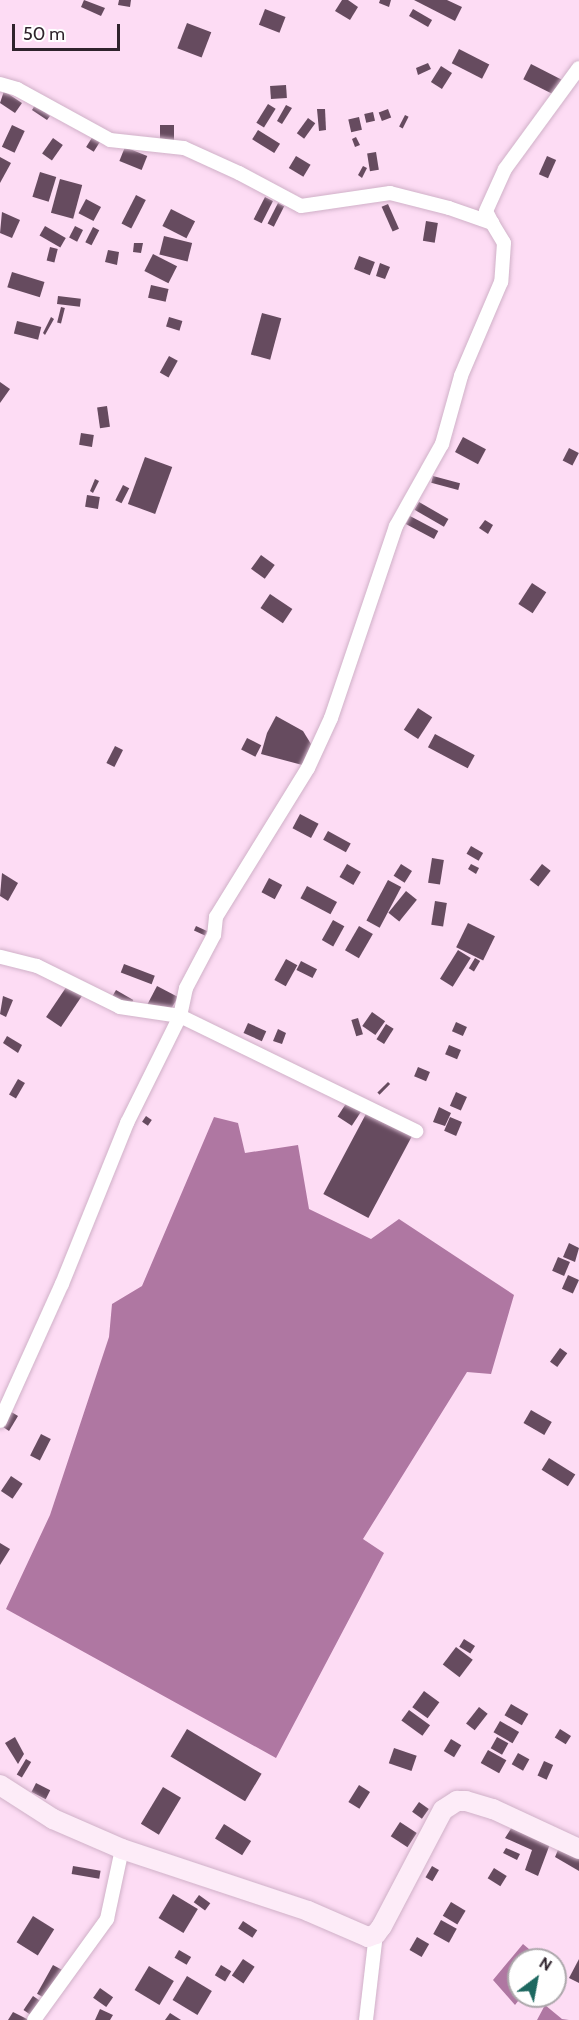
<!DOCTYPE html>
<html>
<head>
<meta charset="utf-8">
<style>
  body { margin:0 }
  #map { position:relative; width:579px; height:2020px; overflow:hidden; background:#fddcf4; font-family:Cabin,sans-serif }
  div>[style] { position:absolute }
  .water>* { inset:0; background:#af77a2 }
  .building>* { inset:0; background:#664b5f; transform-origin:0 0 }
  .roads { filter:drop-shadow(0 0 2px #d0b1c8) drop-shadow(0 0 2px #d0b1c8) }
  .street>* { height:14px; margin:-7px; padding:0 7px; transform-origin:7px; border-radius:7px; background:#fff }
  .secondary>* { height:20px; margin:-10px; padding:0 10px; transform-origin:10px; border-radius:10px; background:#fdecf8 }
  span { translate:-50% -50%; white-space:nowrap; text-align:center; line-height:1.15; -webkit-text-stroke:6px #fff; paint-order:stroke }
  .north { position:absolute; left:507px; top:1948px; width:60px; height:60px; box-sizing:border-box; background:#fff; border:2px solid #aca7ab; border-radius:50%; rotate:32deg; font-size:16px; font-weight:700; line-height:24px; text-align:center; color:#2f232c }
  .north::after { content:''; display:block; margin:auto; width:21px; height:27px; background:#1d6860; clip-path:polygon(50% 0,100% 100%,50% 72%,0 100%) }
  .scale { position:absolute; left:12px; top:24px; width:108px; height:27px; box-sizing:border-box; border:3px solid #2f232c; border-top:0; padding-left:8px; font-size:18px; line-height:21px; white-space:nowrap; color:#2f232c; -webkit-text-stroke:4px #fff; paint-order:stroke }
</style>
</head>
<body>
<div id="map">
  <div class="water">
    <div style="clip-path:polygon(214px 1117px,238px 1123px,245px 1153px,298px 1145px,309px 1209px,371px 1239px,399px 1219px,514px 1295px,491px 1374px,467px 1372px,363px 1539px,384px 1553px,276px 1758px,6px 1609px,50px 1515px,109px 1337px,112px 1304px,142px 1286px)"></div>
    <div style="clip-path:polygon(523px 1944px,542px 1960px,519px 1960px,519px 1996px,522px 1996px,515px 2005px,493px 1980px)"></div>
    <div style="clip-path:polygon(545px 2005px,562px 2019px,569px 2020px,537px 2020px)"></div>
  </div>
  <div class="building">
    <div style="clip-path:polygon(84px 0,105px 8px,101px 16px,81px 7px)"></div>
    <div style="clip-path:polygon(119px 0,131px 0,130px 7px,118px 5px)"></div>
    <div style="clip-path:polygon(342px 0,348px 0,358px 7px,350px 20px,335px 11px)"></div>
    <div style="clip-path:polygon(380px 0,391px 0,389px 7px,379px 3px)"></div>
    <div style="clip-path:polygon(414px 0,447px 0,462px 7px,455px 21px)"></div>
    <div style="left:265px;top:9px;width:22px;height:17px;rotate:21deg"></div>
    <div style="left:413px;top:9px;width:22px;height:8px;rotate:30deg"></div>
    <div style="left:187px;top:23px;width:26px;height:27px;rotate:21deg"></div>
    <div style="left:459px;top:49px;width:34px;height:16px;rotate:27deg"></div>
    <div style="clip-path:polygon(428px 63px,431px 69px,418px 75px,416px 68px)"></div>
    <div style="left:531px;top:64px;width:34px;height:17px;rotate:27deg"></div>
    <div style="left:441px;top:66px;width:13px;height:19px;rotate:32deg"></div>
    <div style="left:286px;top:85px;width:13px;height:16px;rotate:86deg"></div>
    <div style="clip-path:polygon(4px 91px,22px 103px,15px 113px,0 103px)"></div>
    <div style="left:268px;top:104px;width:9px;height:22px;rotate:32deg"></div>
    <div style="clip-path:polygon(35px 105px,50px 116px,47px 120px,32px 110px)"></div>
    <div style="clip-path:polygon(286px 105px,292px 108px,282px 124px,277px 121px)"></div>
    <div style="clip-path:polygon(317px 109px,325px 109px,326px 130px,319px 131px)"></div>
    <div style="left:388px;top:109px;width:9px;height:10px;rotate:69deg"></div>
    <div style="left:373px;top:112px;width:9px;height:9px;rotate:77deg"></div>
    <div style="left:405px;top:115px;width:4px;height:13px;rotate:27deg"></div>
    <div style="left:359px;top:117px;width:13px;height:11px;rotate:77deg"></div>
    <div style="left:308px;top:118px;width:9px;height:19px;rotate:36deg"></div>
    <div style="left:12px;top:125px;width:14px;height:24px;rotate:25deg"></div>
    <div style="left:160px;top:125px;width:14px;height:15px"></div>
    <div style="left:258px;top:130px;width:26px;height:11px;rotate:32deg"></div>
    <div style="left:93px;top:136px;width:9px;height:13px;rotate:32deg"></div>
    <div style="clip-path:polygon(356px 137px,360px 145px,355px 147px,352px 139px)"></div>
    <div style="left:53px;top:138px;width:12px;height:19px;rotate:35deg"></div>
    <div style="left:125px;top:147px;width:24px;height:15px;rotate:22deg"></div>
    <div style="left:376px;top:152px;width:18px;height:9px;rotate:81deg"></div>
    <div style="left:296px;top:156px;width:17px;height:14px;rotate:31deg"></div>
    <div style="left:547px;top:156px;width:10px;height:20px;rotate:24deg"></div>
    <div style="clip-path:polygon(0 157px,11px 163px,0 183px)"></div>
    <div style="clip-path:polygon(363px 166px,367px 168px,362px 178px,358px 175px)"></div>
    <div style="left:40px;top:172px;width:17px;height:26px;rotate:17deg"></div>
    <div style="left:60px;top:179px;width:23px;height:35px;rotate:15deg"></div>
    <div style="left:136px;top:195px;width:11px;height:32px;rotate:27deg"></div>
    <div style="left:265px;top:197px;width:9px;height:25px;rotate:27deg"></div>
    <div style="left:86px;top:199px;width:17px;height:16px;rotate:28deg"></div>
    <div style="left:278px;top:203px;width:7px;height:23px;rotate:27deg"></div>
    <div style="left:388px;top:204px;width:27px;height:7px;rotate:66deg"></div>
    <div style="left:171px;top:209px;width:27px;height:19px;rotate:27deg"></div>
    <div style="clip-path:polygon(2px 212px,20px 220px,12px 238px,0 233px)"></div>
    <div style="left:426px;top:221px;width:12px;height:20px;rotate:9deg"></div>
    <div style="left:45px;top:226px;width:24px;height:11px;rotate:30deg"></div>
    <div style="left:75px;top:226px;width:9px;height:13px;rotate:27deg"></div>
    <div style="left:93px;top:227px;width:7px;height:17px;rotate:27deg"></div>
    <div style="left:164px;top:236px;width:29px;height:19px;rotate:14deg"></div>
    <div style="clip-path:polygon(134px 243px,143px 243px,141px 253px,133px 252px)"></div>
    <div style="left:50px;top:247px;width:8px;height:14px;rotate:14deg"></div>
    <div style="clip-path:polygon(108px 250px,119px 252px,117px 265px,105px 262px)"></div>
    <div style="left:153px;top:254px;width:27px;height:19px;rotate:27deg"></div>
    <div style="left:359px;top:256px;width:17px;height:14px;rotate:21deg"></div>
    <div style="clip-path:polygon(380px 263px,390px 267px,385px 279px,376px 276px)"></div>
    <div style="left:12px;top:272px;width:34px;height:16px;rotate:17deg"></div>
    <div style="left:151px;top:285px;width:18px;height:13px;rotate:13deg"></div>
    <div style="left:58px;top:296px;width:23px;height:8px;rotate:7deg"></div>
    <div style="left:61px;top:307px;width:4px;height:16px;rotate:14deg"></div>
    <div style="left:262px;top:313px;width:20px;height:43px;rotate:15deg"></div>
    <div style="clip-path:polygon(51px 317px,54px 319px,45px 335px,43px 333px)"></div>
    <div style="left:169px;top:317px;width:14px;height:10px;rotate:17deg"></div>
    <div style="left:17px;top:321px;width:25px;height:13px;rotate:14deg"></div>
    <div style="left:169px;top:356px;width:10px;height:19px;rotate:29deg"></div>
    <div style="clip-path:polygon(0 382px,10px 389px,0 403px)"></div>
    <div style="left:107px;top:406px;width:21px;height:10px;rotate:82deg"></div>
    <div style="left:81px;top:433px;width:13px;height:12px;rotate:9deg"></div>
    <div style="left:463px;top:437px;width:26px;height:17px;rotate:28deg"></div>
    <div style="left:569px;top:448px;width:11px;height:14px;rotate:27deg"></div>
    <div style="left:145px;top:457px;width:29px;height:50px;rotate:20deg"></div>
    <div style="left:433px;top:476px;width:28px;height:7px;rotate:15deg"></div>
    <div style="clip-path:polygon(95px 479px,99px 481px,93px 493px,90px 491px)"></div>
    <div style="left:123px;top:485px;width:7px;height:17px;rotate:27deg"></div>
    <div style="left:87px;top:495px;width:13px;height:12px;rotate:9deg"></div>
    <div style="left:419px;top:502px;width:34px;height:9px;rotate:30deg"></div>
    <div style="left:410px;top:516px;width:32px;height:9px;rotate:28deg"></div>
    <div style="clip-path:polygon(485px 520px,493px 525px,488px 534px,479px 528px)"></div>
    <div style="left:261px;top:555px;width:17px;height:17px;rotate:36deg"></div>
    <div style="left:532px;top:583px;width:17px;height:25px;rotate:33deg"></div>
    <div style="left:270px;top:594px;width:27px;height:17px;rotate:34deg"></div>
    <div style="left:418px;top:708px;width:17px;height:26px;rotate:33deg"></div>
    <div style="clip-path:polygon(276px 716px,303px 731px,311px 744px,306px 766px,261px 754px,267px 733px)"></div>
    <div style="left:435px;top:734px;width:45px;height:15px;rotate:28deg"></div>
    <div style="left:247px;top:738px;width:16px;height:13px;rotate:27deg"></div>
    <div style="left:115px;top:746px;width:9px;height:19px;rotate:27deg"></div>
    <div style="left:300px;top:814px;width:21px;height:16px;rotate:28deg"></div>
    <div style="left:328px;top:831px;width:26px;height:10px;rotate:29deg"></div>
    <div style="left:471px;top:846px;width:14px;height:9px;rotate:30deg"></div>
    <div style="left:432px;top:858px;width:12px;height:25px;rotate:9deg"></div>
    <div style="left:347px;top:864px;width:16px;height:15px;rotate:30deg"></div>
    <div style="left:401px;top:864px;width:13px;height:14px;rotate:32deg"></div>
    <div style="clip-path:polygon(471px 864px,479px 868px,476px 874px,468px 869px)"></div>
    <div style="left:542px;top:864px;width:11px;height:20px;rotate:38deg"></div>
    <div style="clip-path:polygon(2px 873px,18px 883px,8px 901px,0 896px)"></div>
    <div style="left:269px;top:878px;width:15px;height:16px;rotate:28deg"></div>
    <div style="left:388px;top:880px;width:15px;height:46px;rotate:28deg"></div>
    <div style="left:307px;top:886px;width:34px;height:14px;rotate:28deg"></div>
    <div style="left:406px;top:891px;width:14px;height:28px;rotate:39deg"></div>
    <div style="left:435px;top:901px;width:12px;height:24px;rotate:9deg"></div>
    <div style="left:333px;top:920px;width:13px;height:23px;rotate:29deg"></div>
    <div style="left:468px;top:923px;width:30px;height:27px;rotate:26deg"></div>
    <div style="left:196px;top:926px;width:12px;height:5px;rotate:24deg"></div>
    <div style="left:359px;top:926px;width:16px;height:28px;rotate:30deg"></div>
    <div style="left:458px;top:950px;width:15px;height:34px;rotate:32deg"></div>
    <div style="left:475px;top:958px;width:6px;height:12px;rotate:31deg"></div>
    <div style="left:286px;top:959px;width:13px;height:24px;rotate:29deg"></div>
    <div style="left:301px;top:961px;width:18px;height:10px;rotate:27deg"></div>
    <div style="left:124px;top:964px;width:33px;height:9px;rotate:21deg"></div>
    <div style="left:69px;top:983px;width:18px;height:41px;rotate:34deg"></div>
    <div style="clip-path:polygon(157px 986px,178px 997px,170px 1011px,146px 1007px)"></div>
    <div style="left:116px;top:990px;width:20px;height:7px;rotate:30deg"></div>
    <div style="clip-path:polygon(3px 996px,13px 1000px,6px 1017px,0 1014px)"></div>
    <div style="left:372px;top:1012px;width:16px;height:17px;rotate:35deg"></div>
    <div style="left:358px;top:1018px;width:17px;height:7px;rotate:73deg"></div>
    <div style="left:456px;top:1022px;width:12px;height:10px;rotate:24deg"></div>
    <div style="left:248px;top:1023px;width:20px;height:11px;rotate:24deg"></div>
    <div style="left:386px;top:1024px;width:9px;height:18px;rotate:32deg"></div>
    <div style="clip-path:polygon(278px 1029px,286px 1033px,282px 1044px,273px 1041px)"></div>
    <div style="clip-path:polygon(7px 1036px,22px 1045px,18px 1053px,3px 1043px)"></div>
    <div style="left:449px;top:1045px;width:13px;height:10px;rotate:23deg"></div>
    <div style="left:418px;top:1067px;width:13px;height:10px;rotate:23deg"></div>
    <div style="left:18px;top:1079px;width:8px;height:18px;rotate:30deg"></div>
    <div style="left:388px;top:1082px;width:3px;height:15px;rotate:45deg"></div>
    <div style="left:456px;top:1092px;width:12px;height:15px;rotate:24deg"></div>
    <div style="left:349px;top:1099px;width:17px;height:21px;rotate:33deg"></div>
    <div style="clip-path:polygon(439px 1107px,451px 1113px,445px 1126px,433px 1122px)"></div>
    <div style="left:367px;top:1112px;width:51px;height:93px;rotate:28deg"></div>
    <div style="left:146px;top:1116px;width:7px;height:7px;rotate:34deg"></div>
    <div style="left:450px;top:1117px;width:13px;height:15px;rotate:23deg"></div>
    <div style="clip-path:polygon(569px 1243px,579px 1248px,575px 1262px,563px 1257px)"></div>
    <div style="left:558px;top:1257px;width:13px;height:15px;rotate:23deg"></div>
    <div style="left:568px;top:1275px;width:12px;height:15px;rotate:24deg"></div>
    <div style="left:560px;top:1348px;width:9px;height:17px;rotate:36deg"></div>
    <div style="clip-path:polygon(0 1405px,18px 1416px,9px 1431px,0 1425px)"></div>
    <div style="left:531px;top:1410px;width:24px;height:15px;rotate:30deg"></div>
    <div style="left:41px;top:1434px;width:11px;height:24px;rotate:27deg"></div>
    <div style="left:549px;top:1458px;width:31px;height:14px;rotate:32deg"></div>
    <div style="left:11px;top:1476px;width:14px;height:18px;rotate:34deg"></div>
    <div style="clip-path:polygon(0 1543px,10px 1549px,0 1565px)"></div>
    <div style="left:464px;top:1639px;width:13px;height:9px;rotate:32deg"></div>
    <div style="left:456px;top:1647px;width:21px;height:22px;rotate:37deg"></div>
    <div style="left:424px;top:1691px;width:19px;height:20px;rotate:36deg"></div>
    <div style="left:511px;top:1704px;width:20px;height:13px;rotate:30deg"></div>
    <div style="left:479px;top:1707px;width:11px;height:21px;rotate:38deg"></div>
    <div style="left:409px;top:1710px;width:26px;height:13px;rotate:36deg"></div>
    <div style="left:500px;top:1721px;width:22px;height:13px;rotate:30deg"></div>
    <div style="left:187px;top:1729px;width:87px;height:32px;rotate:31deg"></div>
    <div style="left:560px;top:1729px;width:13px;height:10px;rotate:32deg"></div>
    <div style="clip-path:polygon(15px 1737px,24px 1754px,18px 1764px,5px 1743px)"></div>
    <div style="left:497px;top:1737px;width:13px;height:13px;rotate:29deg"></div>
    <div style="left:451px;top:1739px;width:12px;height:14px;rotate:31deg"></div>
    <div style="left:394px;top:1748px;width:24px;height:16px;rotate:19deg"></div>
    <div style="left:488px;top:1750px;width:21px;height:15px;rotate:29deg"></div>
    <div style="left:518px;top:1753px;width:13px;height:13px;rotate:29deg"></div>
    <div style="left:26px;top:1759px;width:6px;height:18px;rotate:31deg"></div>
    <div style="left:544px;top:1761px;width:10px;height:16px;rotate:24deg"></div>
    <div style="left:36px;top:1783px;width:16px;height:10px;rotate:27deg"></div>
    <div style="left:359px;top:1785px;width:13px;height:20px;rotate:32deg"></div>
    <div style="left:163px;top:1787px;width:21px;height:43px;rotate:31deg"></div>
    <div style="left:419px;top:1802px;width:12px;height:12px;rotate:35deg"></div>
    <div style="left:400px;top:1822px;width:20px;height:17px;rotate:33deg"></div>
    <div style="left:224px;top:1824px;width:32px;height:17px;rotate:32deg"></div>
    <div style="clip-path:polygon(512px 1827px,550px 1844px,538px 1876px,525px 1870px,532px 1850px,505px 1838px)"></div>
    <div style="clip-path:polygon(564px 1836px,579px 1845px,579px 1871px,555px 1857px)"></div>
    <div style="clip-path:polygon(506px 1848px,520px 1854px,517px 1860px,503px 1853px)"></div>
    <div style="left:73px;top:1866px;width:28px;height:8px;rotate:10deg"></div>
    <div style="left:432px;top:1866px;width:8px;height:13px;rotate:30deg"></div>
    <div style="left:494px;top:1868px;width:15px;height:12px;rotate:32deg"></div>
    <div style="left:173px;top:1894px;width:29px;height:28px;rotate:31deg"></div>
    <div style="left:199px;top:1895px;width:14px;height:9px;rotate:36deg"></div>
    <div style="left:451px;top:1902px;width:17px;height:16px;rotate:31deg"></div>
    <div style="left:33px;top:1916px;width:25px;height:31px;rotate:32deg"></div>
    <div style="left:441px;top:1920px;width:18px;height:16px;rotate:29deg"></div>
    <div style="left:243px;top:1921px;width:17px;height:9px;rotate:33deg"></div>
    <div style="left:417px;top:1937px;width:14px;height:15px;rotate:30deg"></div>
    <div style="left:179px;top:1950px;width:14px;height:9px;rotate:30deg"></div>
    <div style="left:243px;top:1959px;width:14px;height:20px;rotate:34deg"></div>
    <div style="clip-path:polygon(579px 1959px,579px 1983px,569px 1978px)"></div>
    <div style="left:53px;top:1965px;width:10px;height:33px;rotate:29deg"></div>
    <div style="left:221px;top:1965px;width:12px;height:12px;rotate:31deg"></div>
    <div style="left:149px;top:1966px;width:29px;height:28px;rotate:31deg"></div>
    <div style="left:187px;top:1976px;width:29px;height:28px;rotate:31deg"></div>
    <div style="left:100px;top:1988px;width:16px;height:12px;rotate:35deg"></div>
    <div style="left:33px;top:1996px;width:11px;height:17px;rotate:34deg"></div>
    <div style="clip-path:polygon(100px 2009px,113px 2015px,110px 2020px,95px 2020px)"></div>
    <div style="clip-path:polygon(13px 2012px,29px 2020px,8px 2020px)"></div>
    <div style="clip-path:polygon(170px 2013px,181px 2020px,165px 2020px)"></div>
  </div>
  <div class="roads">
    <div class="street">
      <div style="left:0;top:84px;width:18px;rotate:16deg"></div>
      <div style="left:17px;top:89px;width:106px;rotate:28.7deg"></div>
      <div style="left:110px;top:140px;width:74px;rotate:6.2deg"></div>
      <div style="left:184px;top:148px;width:60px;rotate:24.4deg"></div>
      <div style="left:239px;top:173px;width:70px;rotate:28deg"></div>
      <div style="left:301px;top:206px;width:90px;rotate:-8.3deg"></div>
      <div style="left:390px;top:193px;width:61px;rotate:14.3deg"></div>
      <div style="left:449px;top:208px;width:46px;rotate:19.2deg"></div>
      <div style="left:492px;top:223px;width:23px;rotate:59deg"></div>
      <div style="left:504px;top:243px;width:39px;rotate:94deg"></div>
      <div style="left:501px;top:282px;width:102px;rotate:113.1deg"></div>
      <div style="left:461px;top:376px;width:71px;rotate:105.6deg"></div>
      <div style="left:442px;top:444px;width:94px;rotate:119.3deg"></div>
      <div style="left:396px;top:526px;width:203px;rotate:108.7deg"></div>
      <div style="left:331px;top:718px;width:55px;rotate:114.7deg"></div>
      <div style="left:308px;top:768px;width:175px;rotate:121.7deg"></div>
      <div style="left:216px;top:917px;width:18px;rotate:96deg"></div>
      <div style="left:214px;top:935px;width:60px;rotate:117.8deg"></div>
      <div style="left:186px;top:988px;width:29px;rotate:102deg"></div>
      <div style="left:180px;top:1016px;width:61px;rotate:-171.5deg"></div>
      <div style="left:120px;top:1007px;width:93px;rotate:-153.7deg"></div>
      <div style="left:37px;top:966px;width:38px;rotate:-166deg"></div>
      <div style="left:492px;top:223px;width:13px;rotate:-117deg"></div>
      <div style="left:486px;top:211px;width:46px;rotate:-65.7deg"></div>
      <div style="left:505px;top:169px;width:125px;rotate:-53.8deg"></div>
      <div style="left:0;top:1421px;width:150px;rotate:-65.7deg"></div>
      <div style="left:62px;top:1284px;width:174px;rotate:-68deg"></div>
      <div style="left:127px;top:1123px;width:119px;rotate:-63.6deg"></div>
      <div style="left:180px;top:1016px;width:263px;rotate:26deg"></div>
      <div style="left:34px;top:2020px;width:125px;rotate:-54.1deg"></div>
      <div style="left:107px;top:1919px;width:72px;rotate:-77.9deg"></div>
      <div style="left:366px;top:2020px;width:87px;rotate:-83.4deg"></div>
    </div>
    <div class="secondary">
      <div style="left:0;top:1785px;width:63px;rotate:32.7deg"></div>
      <div style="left:53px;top:1819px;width:75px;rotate:23.5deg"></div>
      <div style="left:122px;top:1849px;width:196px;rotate:18.4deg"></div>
      <div style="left:308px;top:1911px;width:65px;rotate:23.4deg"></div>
      <div style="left:368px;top:1937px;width:9px;rotate:-21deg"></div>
      <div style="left:376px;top:1934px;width:10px;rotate:-53deg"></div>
      <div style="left:382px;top:1926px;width:131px;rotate:-62.3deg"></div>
      <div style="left:443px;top:1810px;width:17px;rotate:-33deg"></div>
      <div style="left:457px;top:1801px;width:9px"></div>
      <div style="left:466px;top:1801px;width:28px;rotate:17deg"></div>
      <div style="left:493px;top:1809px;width:95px;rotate:24.9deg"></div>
    </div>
  </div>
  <div class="north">N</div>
  <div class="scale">50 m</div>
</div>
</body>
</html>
